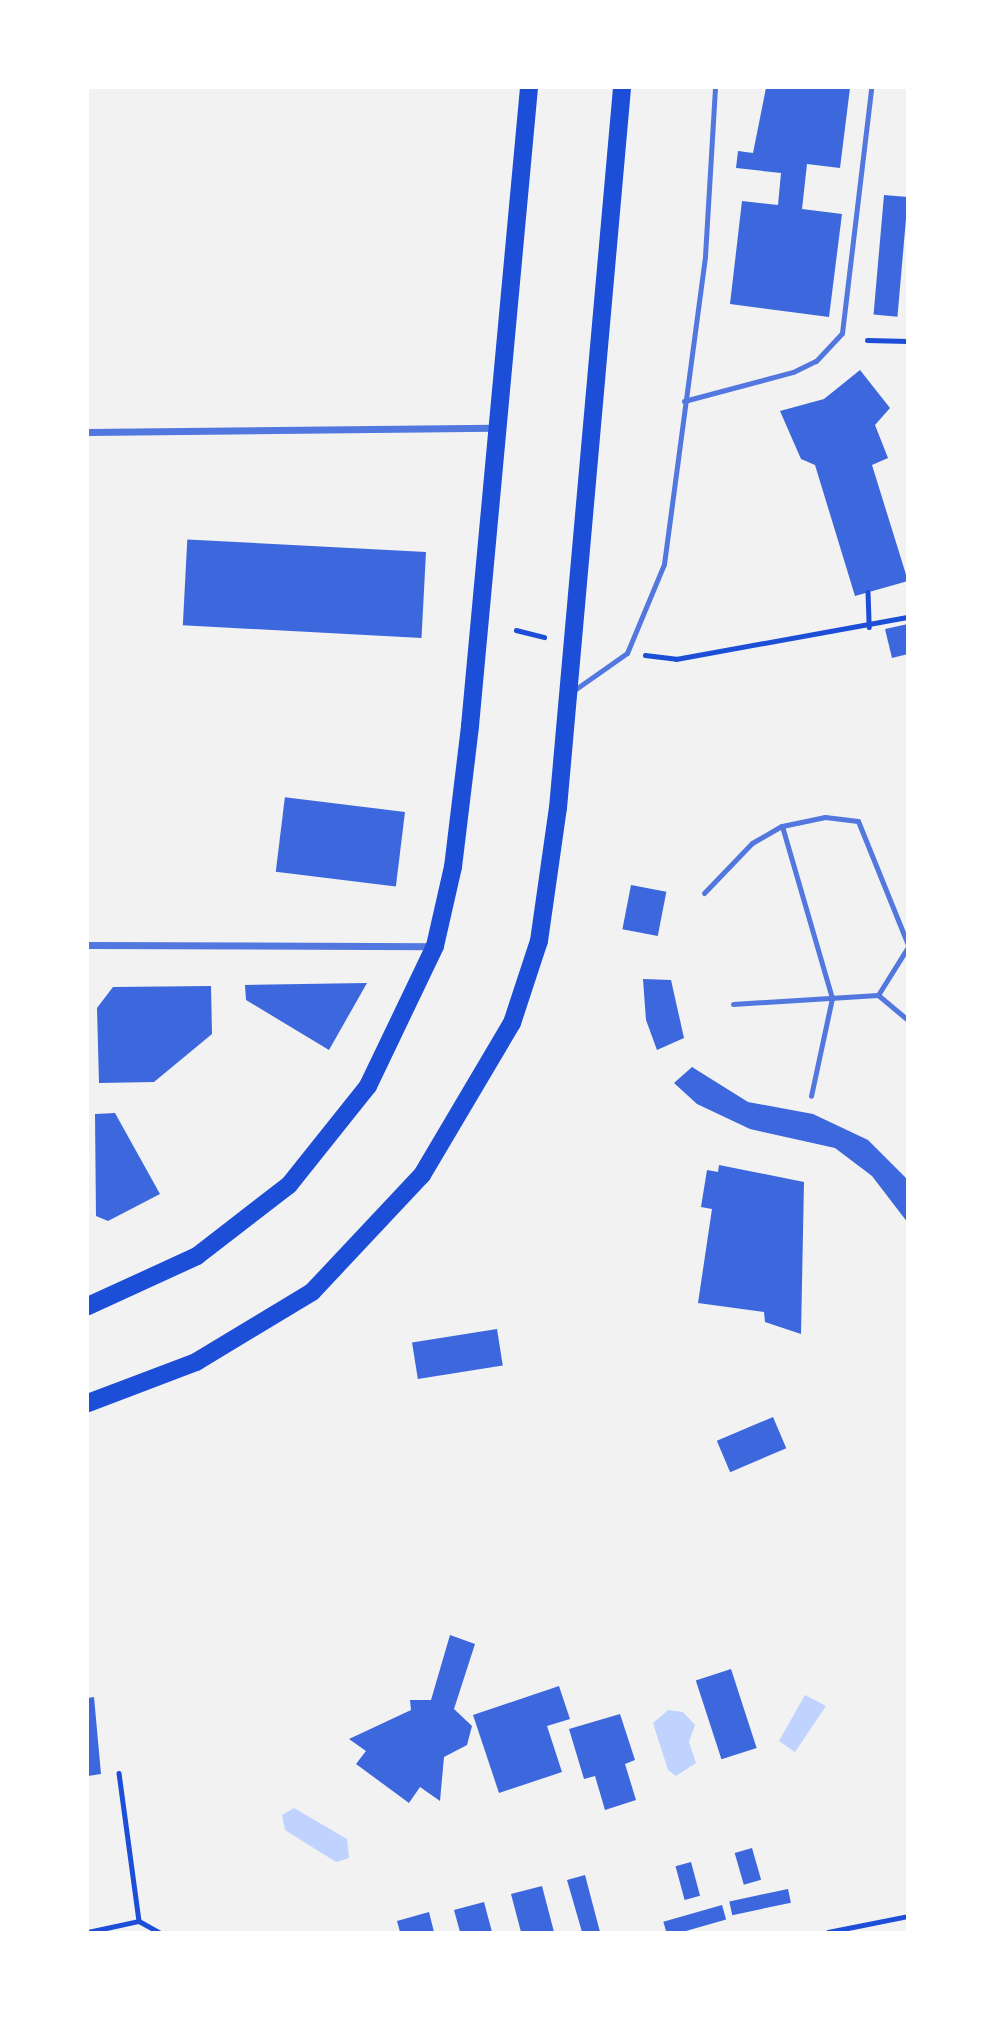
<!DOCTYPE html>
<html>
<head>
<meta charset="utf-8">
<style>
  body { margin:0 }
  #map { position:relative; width:995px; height:2020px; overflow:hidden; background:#f2f2f2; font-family:Manrope,sans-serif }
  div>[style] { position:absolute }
  .water>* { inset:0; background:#bfd3fe }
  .building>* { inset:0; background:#3d67dc; transform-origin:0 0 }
  .path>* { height:4.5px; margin:-2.25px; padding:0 2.25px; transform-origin:2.25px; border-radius:2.25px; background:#1d4ed8 }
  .service>* { height:5px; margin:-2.5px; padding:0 2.5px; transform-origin:2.5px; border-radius:2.5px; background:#5277de }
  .minor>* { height:7px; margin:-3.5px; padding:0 3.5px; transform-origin:3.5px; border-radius:3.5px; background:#5277de }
  .primary>* { height:18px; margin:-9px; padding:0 9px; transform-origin:9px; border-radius:9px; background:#1d4ed8 }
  span { translate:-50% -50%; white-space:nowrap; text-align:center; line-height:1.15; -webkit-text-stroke:7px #fff; paint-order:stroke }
  .frame { position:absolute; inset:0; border:89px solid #fff; pointer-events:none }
</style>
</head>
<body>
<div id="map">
  <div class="water">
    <div style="clip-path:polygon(805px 1695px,826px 1706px,795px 1752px,779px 1741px)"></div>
    <div style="clip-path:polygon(668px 1710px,683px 1712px,695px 1725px,689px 1742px,696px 1763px,676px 1776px,668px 1770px,653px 1723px)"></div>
    <div style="clip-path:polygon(294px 1808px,347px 1839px,349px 1858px,336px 1862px,285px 1830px,282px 1815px)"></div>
  </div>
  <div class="building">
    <div style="clip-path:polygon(766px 88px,850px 88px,840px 168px,807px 164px,802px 209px,842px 214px,829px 317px,730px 304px,742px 201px,778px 205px,781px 173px,736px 168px,738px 151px,753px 153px)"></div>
    <div style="left:884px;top:195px;width:24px;height:120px;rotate:5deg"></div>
    <div style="clip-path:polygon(860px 370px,890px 408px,875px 425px,888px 458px,872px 465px,908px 581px,855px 596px,815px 465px,801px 459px,780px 411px,824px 399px)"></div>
    <div style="left:426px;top:552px;width:86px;height:239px;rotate:93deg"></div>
    <div style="clip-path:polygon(908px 624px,908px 654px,892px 658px,885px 629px)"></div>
    <div style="left:405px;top:812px;width:75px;height:121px;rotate:97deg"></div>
    <div style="left:631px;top:885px;width:36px;height:45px;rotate:11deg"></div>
    <div style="clip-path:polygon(643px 979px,671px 980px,684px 1038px,657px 1050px,646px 1020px)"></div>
    <div style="clip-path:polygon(367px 983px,329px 1050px,246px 1000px,245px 985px)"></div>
    <div style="clip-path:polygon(211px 986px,212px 1034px,154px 1082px,99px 1083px,97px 1008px,113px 987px)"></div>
    <div style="clip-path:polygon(692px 1067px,748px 1102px,813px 1114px,868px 1140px,908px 1180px,908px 1223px,872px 1176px,835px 1148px,750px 1129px,697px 1104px,674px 1083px)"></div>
    <div style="clip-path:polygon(115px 1113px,160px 1194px,108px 1221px,96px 1216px,95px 1114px)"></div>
    <div style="clip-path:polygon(719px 1165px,804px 1182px,801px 1334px,765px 1322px,764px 1312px,698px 1303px,712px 1209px,701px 1207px,707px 1170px,718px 1172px)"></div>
    <div style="left:497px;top:1329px;width:37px;height:86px;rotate:81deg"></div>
    <div style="left:773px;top:1417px;width:34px;height:61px;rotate:67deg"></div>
    <div style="clip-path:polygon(450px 1635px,475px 1644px,454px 1709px,472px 1726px,467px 1745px,444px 1757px,440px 1801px,420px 1787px,409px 1803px,356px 1764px,366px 1751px,349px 1739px,411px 1710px,410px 1700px,431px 1700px)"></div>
    <div style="left:731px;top:1669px;width:83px;height:37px;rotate:72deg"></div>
    <div style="clip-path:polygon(559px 1686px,570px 1719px,547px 1726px,562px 1772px,499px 1793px,473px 1715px)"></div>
    <div style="clip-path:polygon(94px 1697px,101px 1774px,88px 1776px,88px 1698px)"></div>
    <div style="clip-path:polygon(620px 1714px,635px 1760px,625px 1764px,636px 1800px,605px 1810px,595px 1776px,584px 1779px,569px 1729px)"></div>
    <div style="left:752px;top:1848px;width:33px;height:18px;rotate:74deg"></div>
    <div style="left:691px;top:1862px;width:35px;height:16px;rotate:75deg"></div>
    <div style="clip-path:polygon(585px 1875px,600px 1932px,582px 1932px,567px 1880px)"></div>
    <div style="clip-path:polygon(542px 1886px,554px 1932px,521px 1932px,511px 1894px)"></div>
    <div style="left:788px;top:1889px;width:14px;height:60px;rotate:78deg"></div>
    <div style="clip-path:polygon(484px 1902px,492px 1932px,460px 1932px,454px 1910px)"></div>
    <div style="left:722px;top:1905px;width:15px;height:61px;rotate:74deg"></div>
    <div style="clip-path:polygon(429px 1912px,434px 1932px,400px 1932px,397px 1921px)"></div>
  </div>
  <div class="path">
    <div style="left:867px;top:340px;width:41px;rotate:1.4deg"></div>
    <div style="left:868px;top:592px;width:35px;rotate:88deg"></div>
    <div style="left:516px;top:630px;width:29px;rotate:14deg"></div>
    <div style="left:645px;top:655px;width:31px;rotate:7deg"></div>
    <div style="left:676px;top:659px;width:236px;rotate:-10.3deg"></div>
    <div style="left:119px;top:1773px;width:149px;rotate:82.3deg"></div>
    <div style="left:139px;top:1921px;width:23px;rotate:29deg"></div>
    <div style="left:88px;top:1932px;width:52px;rotate:-12.2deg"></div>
    <div style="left:828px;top:1932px;width:82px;rotate:-11.3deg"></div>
  </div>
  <div class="service">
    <div style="left:684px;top:401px;width:113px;rotate:-14.9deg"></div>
    <div style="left:793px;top:372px;width:25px;rotate:-26deg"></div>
    <div style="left:816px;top:361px;width:38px;rotate:-47deg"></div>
    <div style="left:842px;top:333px;width:247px;rotate:-83.2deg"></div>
    <div style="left:573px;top:691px;width:66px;rotate:-35.1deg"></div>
    <div style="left:627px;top:653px;width:96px;rotate:-67.4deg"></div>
    <div style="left:664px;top:564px;width:311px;rotate:-82.4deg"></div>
    <div style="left:705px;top:256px;width:168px;rotate:-86.6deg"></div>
    <div style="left:782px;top:826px;width:179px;rotate:73.8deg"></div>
    <div style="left:832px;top:998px;width:100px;rotate:102.1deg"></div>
    <div style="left:704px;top:893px;width:69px;rotate:-46.2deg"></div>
    <div style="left:752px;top:843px;width:34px;rotate:-30deg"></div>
    <div style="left:782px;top:826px;width:44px;rotate:-11.8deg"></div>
    <div style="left:825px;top:817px;width:33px;rotate:7deg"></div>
    <div style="left:858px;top:821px;width:134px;rotate:68deg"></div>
    <div style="left:878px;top:995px;width:57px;rotate:-58deg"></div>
    <div style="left:733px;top:1004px;width:145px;rotate:-3.6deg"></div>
    <div style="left:878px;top:995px;width:39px;rotate:40deg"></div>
  </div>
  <div class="minor">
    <div style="left:88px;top:432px;width:405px;rotate:-0.6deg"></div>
    <div style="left:88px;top:945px;width:345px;rotate:0.2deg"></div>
  </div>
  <div class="primary">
    <div style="left:88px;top:1306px;width:120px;rotate:-24.6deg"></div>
    <div style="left:197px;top:1256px;width:116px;rotate:-37.7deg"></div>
    <div style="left:289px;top:1185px;width:127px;rotate:-51.4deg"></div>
    <div style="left:368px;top:1086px;width:155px;rotate:-64.4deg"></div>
    <div style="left:435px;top:946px;width:81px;rotate:-77.2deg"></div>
    <div style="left:453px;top:867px;width:142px;rotate:-83.1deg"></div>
    <div style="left:470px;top:726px;width:641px;rotate:-84.72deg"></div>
    <div style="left:88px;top:1403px;width:116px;rotate:-20.8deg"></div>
    <div style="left:196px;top:1362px;width:135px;rotate:-31.1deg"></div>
    <div style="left:312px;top:1292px;width:161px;rotate:-46.8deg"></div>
    <div style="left:422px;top:1175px;width:177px;rotate:-59.4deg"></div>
    <div style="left:512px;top:1023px;width:86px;rotate:-71.8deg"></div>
    <div style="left:539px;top:941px;width:134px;rotate:-81.9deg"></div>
    <div style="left:558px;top:808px;width:723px;rotate:-84.92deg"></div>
  </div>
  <div class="frame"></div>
</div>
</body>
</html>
